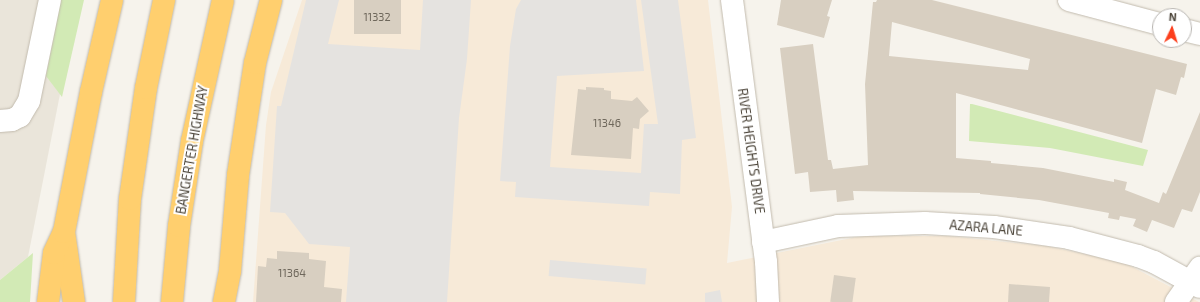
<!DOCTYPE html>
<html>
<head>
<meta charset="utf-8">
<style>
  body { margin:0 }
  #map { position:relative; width:1200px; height:302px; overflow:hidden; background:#f6f3ec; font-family:"Exo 2",sans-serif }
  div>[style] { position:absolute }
  .residential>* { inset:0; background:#eae5da }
  .commercial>* { inset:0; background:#f7ead8 }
  .green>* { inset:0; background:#d2eab5 }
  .parking>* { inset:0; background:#e5e3e0; transform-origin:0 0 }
  .building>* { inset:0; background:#d8cfc1; transform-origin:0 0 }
  .roads { filter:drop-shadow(0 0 1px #c2bbae) drop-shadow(0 0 1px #c2bbae) }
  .minor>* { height:22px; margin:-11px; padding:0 11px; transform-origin:11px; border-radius:11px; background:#fff }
  .highway>* { height:22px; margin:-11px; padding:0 11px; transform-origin:11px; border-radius:11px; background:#ffcf6e }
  span { translate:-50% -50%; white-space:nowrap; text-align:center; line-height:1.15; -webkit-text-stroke:4px #fff; paint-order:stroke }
  .number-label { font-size:11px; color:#6e675b }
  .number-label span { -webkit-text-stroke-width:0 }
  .street-label { font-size:13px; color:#4b4439 }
  .north { position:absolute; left:1152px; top:8px; width:40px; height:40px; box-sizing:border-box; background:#fff; border:1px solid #b7b4b0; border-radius:50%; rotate:4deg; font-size:11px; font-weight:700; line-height:16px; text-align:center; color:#4b4439 }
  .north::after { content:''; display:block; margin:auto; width:14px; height:18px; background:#fc3f1d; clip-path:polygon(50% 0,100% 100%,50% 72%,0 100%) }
</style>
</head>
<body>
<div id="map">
  <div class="residential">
    <div style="clip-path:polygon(0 0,73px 0,61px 89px,28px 257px,0 280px)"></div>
  </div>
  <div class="commercial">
    <div style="clip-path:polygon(302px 0,708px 0,732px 207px,727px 263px,862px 236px,948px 236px,1046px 246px,1123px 262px,1199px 302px,253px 302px,266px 125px,271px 92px)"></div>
  </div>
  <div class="green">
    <div style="clip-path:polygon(61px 0,84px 0,62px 97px,46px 76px)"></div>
    <div style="clip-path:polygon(970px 104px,972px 104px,1148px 150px,1143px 166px,1050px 148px,969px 141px)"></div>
    <div style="clip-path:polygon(33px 253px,30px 302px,0 302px,0 280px)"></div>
  </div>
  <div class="parking">
    <div style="clip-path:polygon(306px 0,339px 0,328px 44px,420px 50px,423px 0,471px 0,467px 59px,459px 118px,447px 302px,346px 302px,350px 247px,309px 244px,285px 213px,270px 212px,277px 106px,281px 106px)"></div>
    <div style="clip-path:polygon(521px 0,636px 0,644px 71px,557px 76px,550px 167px,641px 173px,644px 124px,658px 124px,641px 0,678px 0,696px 138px,682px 140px,680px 194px,650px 192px,649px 206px,515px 197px,516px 182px,500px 181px,510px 46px,516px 9px)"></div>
    <div style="left:550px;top:260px;width:97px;height:16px;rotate:5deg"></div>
    <div style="clip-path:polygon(720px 290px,722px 302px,705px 302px,705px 293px)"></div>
  </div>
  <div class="building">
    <div style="left:354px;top:0;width:47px;height:34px"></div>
    <div style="clip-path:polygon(781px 0,832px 0,827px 16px,830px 17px,824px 38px,777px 25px)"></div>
    <div style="clip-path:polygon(evenodd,877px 0,932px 0,1187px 64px,1184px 78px,1181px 77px,1176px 95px,1156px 89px,1142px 143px,956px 93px,956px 158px,991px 161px,991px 163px,1043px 168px,1114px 182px,1114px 179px,1127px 182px,1125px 190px,1159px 203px,1163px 192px,1166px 194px,1200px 112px,1200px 192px,1192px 212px,1182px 209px,1174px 228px,1152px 220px,1147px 232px,1133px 226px,1136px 219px,1120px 216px,1119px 220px,1108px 218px,1109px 213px,1039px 200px,980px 194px,980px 193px,853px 191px,854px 200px,837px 202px,836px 190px,810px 192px,808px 172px,795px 174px,780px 48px,813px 44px,828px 160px,831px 160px,833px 169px,868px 165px,865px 84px,873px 2px,876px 2px,877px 0,892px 22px,1030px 59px,1028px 70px,889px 56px,892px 22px)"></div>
    <div style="clip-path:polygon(586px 87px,604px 88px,604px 90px,611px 91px,611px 99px,632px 101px,637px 97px,649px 111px,640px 119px,639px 129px,633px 128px,631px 159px,571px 155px,578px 89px,586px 90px)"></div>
    <div style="clip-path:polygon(277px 251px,309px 253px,309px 259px,326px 261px,324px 287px,342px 289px,341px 302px,256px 302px,258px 266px,266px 267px,267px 258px,277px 259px)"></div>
    <div style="left:834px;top:275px;width:22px;height:27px;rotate:8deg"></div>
    <div style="clip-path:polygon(1009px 284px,1050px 287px,1049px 302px,1008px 302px)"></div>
  </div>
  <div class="roads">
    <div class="minor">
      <div style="left:732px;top:0;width:264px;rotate:82.6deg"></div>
      <div style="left:766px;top:262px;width:40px;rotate:87.1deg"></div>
      <div style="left:1069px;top:0;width:94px;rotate:14.8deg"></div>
      <div style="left:1184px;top:30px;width:16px;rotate:14deg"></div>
      <div style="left:0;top:121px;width:12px;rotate:-5deg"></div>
      <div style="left:12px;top:120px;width:9px;rotate:-27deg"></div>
      <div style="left:20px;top:116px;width:17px;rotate:-59deg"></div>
      <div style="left:29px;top:101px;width:103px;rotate:-78.3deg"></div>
      <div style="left:763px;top:242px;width:77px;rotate:-12deg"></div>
      <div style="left:838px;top:226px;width:87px;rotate:-2deg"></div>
      <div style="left:925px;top:223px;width:69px;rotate:3.3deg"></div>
      <div style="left:994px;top:227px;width:76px;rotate:8.3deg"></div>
      <div style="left:1069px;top:238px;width:71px;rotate:14.6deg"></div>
      <div style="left:1138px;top:256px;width:17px;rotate:21deg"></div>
      <div style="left:1154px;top:262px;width:52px;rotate:28.5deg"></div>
      <div style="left:1176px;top:302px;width:42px;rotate:-54.8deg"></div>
    </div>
    <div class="highway">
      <div style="left:64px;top:232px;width:71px;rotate:81.9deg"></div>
      <div style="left:48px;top:302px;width:49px;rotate:-83deg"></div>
      <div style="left:54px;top:253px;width:23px;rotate:-65deg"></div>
      <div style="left:64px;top:232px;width:143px;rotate:-79.1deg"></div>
      <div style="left:91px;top:92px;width:94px;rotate:-77.1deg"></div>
      <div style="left:124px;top:302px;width:103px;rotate:-86.7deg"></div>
      <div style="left:130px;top:199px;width:112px;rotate:-81.8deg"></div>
      <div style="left:146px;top:88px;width:90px;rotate:-78.4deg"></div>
      <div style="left:172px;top:302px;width:76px;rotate:-84.7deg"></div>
      <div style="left:179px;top:226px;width:86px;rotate:-81.3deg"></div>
      <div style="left:192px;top:141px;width:144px;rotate:-77.6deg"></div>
      <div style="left:224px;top:302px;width:32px;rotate:-79deg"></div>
      <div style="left:230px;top:271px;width:96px;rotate:-85.2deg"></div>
      <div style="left:238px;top:175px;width:113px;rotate:-81.4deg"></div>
      <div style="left:255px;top:63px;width:65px;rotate:-75.7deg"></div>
    </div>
  </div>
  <div class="number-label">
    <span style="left:377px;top:17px">11332</span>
    <span style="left:607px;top:123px">11346</span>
    <span style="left:292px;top:273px">11364</span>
  </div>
  <div class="street-label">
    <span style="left:192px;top:150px;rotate:-80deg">BANGERTER HIGHWAY</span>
    <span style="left:751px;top:151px;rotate:82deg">RIVER HEIGHTS DRIVE</span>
    <span style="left:986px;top:228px;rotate:5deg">AZARA LANE</span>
  </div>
  <div class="north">N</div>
</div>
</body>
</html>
